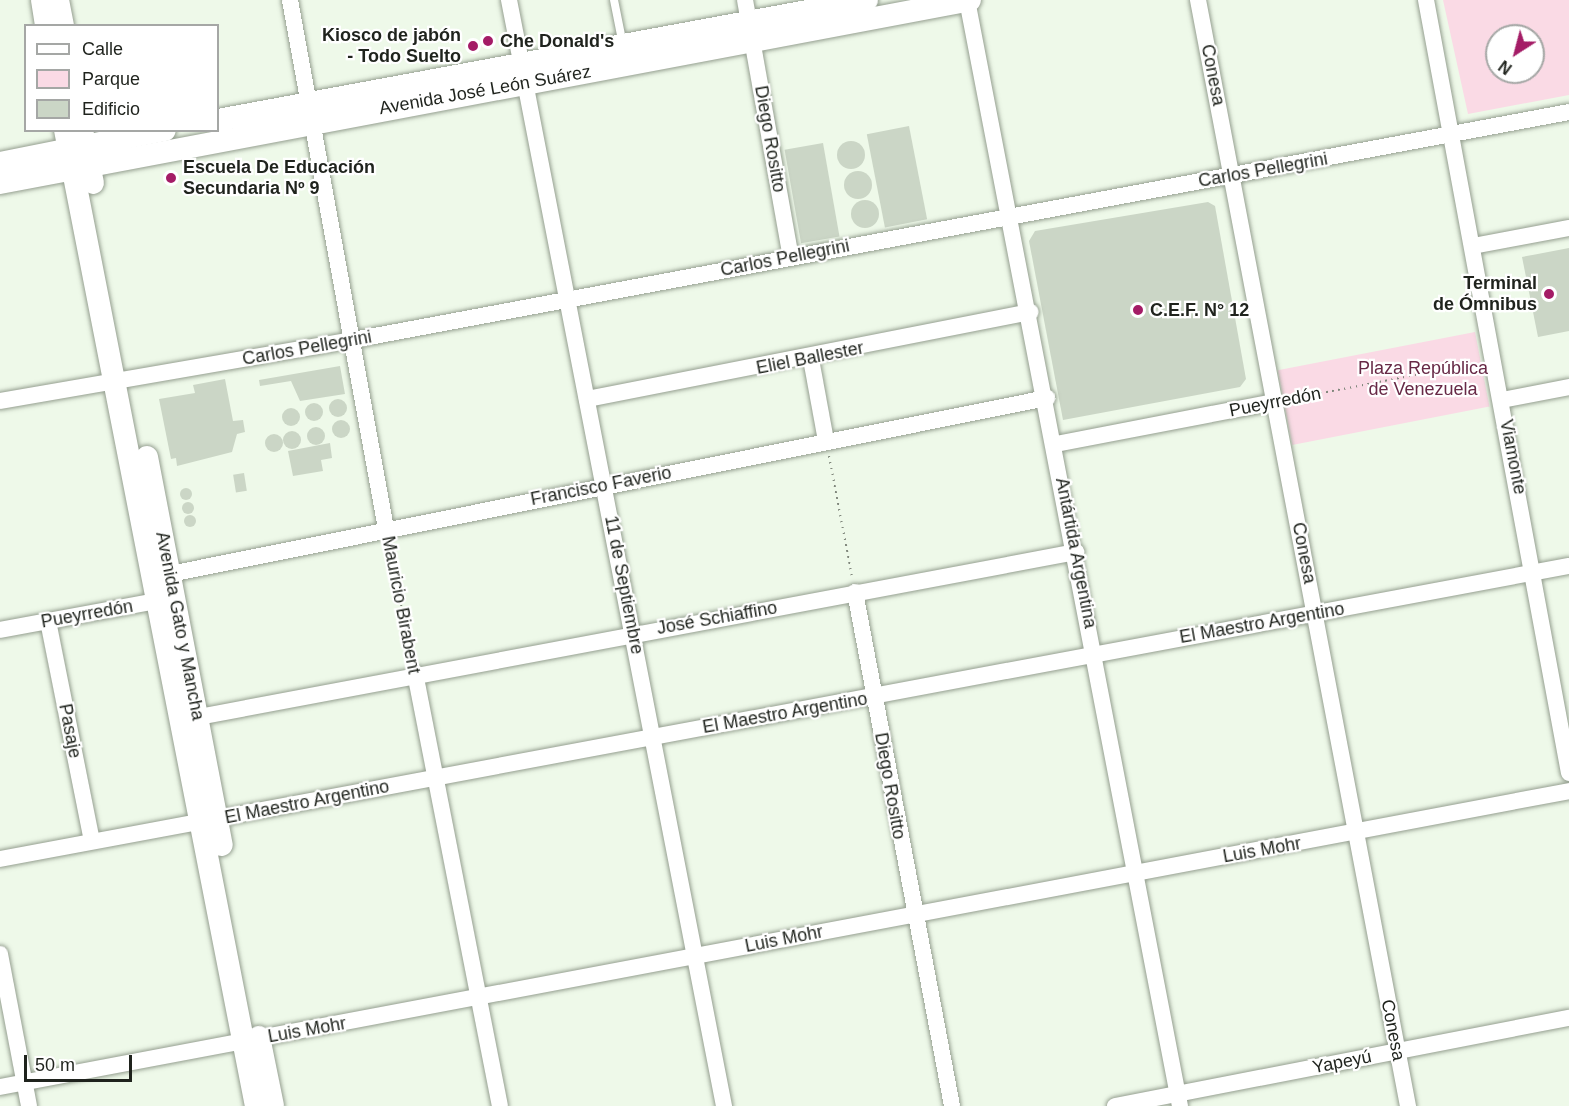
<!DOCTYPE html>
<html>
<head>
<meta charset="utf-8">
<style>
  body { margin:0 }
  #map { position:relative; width:1569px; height:1106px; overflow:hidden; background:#eef9e9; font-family:Helvetica,sans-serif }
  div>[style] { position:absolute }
  .green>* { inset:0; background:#fadae5; transform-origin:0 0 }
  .building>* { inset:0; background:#cbd6c6; transform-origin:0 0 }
  .round { border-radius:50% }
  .path>* { height:2px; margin-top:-1px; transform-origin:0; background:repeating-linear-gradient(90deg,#80877c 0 1.5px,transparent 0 6px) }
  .roads { filter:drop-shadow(0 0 2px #959f90) drop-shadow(0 0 2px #959f90) }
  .service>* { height:8px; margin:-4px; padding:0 4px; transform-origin:4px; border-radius:4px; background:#fff }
  .minor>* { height:16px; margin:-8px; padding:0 8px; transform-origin:8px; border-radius:8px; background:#fff }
  .secondary>* { height:22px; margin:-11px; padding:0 11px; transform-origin:11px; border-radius:11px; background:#fff }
  .dots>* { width:16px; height:16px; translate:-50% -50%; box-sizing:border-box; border:3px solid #fff; border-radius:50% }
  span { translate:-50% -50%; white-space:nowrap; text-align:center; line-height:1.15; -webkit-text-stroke:4.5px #fff; paint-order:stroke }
  .poi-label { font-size:18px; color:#1f231d; font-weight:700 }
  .right { translate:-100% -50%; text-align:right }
  .left { translate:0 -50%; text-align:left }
  .street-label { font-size:18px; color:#1f231d }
  .park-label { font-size:18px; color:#672946 }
  .legend { position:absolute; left:24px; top:24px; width:195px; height:108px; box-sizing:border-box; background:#fff; border:2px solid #a5a7a5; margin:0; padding:8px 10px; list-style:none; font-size:18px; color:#1f231d }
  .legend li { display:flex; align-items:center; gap:12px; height:30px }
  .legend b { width:30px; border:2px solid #a5a7a5 }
  .north { position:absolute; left:1485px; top:24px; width:60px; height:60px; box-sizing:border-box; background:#fff; border:2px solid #a5a7a5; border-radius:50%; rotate:216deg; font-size:16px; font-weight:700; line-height:24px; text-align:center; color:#1f231d }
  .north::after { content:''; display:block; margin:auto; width:21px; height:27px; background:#a41c66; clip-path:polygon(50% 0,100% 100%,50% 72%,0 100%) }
  .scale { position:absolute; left:24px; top:1055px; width:108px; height:27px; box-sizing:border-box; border:3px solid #1f231d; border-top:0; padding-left:8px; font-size:18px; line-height:21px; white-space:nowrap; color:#1f231d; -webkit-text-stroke:4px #fff; paint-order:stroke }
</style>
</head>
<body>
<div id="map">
  <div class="green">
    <div style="clip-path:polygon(evenodd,1443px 0,1569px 0,1569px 95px,1468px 114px,1443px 0,1497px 36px,1533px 36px,1533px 72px,1497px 72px,1497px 36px)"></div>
    <div style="left:1475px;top:332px;width:76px;height:201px;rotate:79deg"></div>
  </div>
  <div class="building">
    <div style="left:909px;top:126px;width:95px;height:43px;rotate:79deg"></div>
    <div class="round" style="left:837px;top:141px;width:28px;height:28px"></div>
    <div style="left:823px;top:143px;width:95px;height:39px;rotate:80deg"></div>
    <div class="round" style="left:844px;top:171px;width:28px;height:28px"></div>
    <div class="round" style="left:851px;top:200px;width:28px;height:28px"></div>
    <div style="clip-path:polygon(1208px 202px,1215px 206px,1246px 379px,1240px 387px,1063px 420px,1029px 241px,1035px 231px)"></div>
    <div style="clip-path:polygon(1569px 248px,1569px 331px,1538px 337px,1522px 257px)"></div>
    <div style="clip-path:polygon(340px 366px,345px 394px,300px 401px,291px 381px,260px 386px,259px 380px)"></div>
    <div style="clip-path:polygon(225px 379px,233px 421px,243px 420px,245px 432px,237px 434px,232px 452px,177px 466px,176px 458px,171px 459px,159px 399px,195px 393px,193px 385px)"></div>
    <div class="round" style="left:329px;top:399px;width:18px;height:18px"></div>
    <div class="round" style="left:305px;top:403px;width:18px;height:18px"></div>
    <div class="round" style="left:282px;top:408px;width:18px;height:18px"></div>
    <div class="round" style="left:332px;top:420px;width:18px;height:18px"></div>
    <div class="round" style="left:307px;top:427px;width:18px;height:18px"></div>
    <div class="round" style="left:283px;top:431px;width:18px;height:18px"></div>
    <div class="round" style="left:265px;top:434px;width:18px;height:18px"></div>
    <div style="clip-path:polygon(330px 443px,332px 458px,321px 460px,323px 471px,293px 476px,288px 451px)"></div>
    <div style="left:244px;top:473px;width:18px;height:11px;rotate:81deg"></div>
    <div class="round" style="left:180px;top:488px;width:12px;height:12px"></div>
    <div class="round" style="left:182px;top:502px;width:12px;height:12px"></div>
    <div class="round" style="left:184px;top:515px;width:12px;height:12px"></div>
  </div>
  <div class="path">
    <div style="left:1291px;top:399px;width:189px;rotate:-11deg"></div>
    <div style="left:829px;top:456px;width:123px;rotate:79.2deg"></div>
    <div style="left:389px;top:546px;width:114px;rotate:78.4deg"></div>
  </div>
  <div class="roads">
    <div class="service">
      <div style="left:614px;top:0;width:46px;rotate:78.7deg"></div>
    </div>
    <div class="minor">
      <div style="left:290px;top:0;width:538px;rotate:79.71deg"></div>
      <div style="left:509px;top:0;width:1127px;rotate:79deg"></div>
      <div style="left:745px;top:0;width:261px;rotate:79.9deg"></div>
      <div style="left:967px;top:0;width:1126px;rotate:79.1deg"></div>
      <div style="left:1198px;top:0;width:1126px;rotate:79.25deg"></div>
      <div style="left:1426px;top:0;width:786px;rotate:79.52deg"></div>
      <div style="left:1473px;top:246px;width:98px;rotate:-10.6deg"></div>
      <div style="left:811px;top:359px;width:83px;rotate:79.6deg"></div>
      <div style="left:587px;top:399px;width:452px;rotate:-11.1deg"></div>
      <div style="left:1502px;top:400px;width:68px;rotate:-11deg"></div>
      <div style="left:0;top:401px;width:358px;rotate:-9.8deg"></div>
      <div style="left:353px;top:340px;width:1237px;rotate:-10.62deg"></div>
      <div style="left:1056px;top:444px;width:223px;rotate:-10.9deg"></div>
      <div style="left:160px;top:576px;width:905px;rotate:-11.35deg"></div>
      <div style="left:855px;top:592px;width:523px;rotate:79.31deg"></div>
      <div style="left:48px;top:621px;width:224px;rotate:78.7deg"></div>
      <div style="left:0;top:630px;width:171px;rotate:-10.5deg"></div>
      <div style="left:415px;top:673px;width:441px;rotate:78.9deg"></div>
      <div style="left:188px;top:719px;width:904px;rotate:-10.65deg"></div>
      <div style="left:0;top:859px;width:1596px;rotate:-10.58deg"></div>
      <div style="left:0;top:954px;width:155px;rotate:79.2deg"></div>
      <div style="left:0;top:1087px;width:1597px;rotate:-10.68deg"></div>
      <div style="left:1115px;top:1106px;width:462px;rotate:-11deg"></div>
    </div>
    <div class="secondary">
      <div style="left:42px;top:0;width:26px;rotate:81deg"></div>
      <div style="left:58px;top:0;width:26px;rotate:79deg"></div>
      <div style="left:218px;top:120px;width:660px;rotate:-10.48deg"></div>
      <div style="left:65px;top:130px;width:995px;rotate:78.93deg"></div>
      <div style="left:82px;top:130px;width:54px;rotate:78.3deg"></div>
      <div style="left:0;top:163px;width:168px;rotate:-11.3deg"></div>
      <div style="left:0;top:183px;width:987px;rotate:-10.68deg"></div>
      <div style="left:147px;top:457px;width:395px;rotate:79.1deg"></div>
      <div style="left:259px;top:1037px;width:70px;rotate:78.5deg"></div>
    </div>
  </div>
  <div class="dots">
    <div style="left:488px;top:41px;background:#a41c66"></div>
    <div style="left:473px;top:46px;background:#a41c66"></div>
    <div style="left:171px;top:178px;background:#a41c66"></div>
    <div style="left:1549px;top:294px;background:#a41c66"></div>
    <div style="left:1138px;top:310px;background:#a41c66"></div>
  </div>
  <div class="poi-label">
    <span class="right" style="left:461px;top:46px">Kiosco de jabón<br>- Todo Suelto</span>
    <span class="left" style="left:500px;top:41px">Che Donald's</span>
    <span class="left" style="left:183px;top:178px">Escuela De Educación<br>Secundaria Nº 9</span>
    <span class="right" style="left:1537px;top:294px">Terminal<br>de Ómnibus</span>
    <span class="left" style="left:1150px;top:310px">C.E.F. N° 12</span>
  </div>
  <div class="street-label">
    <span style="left:1213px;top:75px;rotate:79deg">Conesa</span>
    <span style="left:485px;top:90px;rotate:-10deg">Avenida José León Suárez</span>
    <span style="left:770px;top:139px;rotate:80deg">Diego Rositto</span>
    <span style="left:1263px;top:170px;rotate:-10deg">Carlos Pellegrini</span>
    <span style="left:785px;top:258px;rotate:-11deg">Carlos Pellegrini</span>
    <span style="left:307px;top:348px;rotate:-10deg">Carlos Pellegrini</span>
    <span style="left:810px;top:358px;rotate:-11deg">Eliel Ballester</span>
    <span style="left:1275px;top:402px;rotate:-11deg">Pueyrredón</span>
    <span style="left:1513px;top:457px;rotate:79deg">Viamonte</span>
    <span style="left:601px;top:486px;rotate:-11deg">Francisco Faverio</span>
    <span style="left:1076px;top:553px;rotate:79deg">Antártida Argentina</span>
    <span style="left:1304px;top:553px;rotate:79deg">Conesa</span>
    <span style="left:624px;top:585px;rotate:79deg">11 de Septiembre</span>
    <span style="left:401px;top:605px;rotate:79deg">Mauricio Birabent</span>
    <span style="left:87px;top:614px;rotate:-10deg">Pueyrredón</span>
    <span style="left:717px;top:618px;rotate:-10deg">José Schiaffino</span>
    <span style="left:1262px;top:623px;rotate:-10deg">El Maestro Argentino</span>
    <span style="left:180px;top:626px;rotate:79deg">Avenida Gato y Mancha</span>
    <span style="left:785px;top:713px;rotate:-10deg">El Maestro Argentino</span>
    <span style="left:70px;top:731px;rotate:79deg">Pasaje</span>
    <span style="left:890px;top:786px;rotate:80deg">Diego Rositto</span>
    <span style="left:307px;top:802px;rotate:-11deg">El Maestro Argentino</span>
    <span style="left:1262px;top:850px;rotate:-10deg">Luis Mohr</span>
    <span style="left:784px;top:939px;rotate:-11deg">Luis Mohr</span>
    <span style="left:307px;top:1030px;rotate:-10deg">Luis Mohr</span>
    <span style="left:1393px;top:1030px;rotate:79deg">Conesa</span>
    <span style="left:1342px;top:1062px;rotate:-11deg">Yapeyú</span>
  </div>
  <div class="park-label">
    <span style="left:1423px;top:379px">Plaza República<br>de Venezuela</span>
  </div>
  <ul class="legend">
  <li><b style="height:8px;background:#fff"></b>Calle</li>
  <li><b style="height:16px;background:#fadae5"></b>Parque</li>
  <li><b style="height:16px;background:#cbd6c6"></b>Edificio</li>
  </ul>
  <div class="north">N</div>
  <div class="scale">50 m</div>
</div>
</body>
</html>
